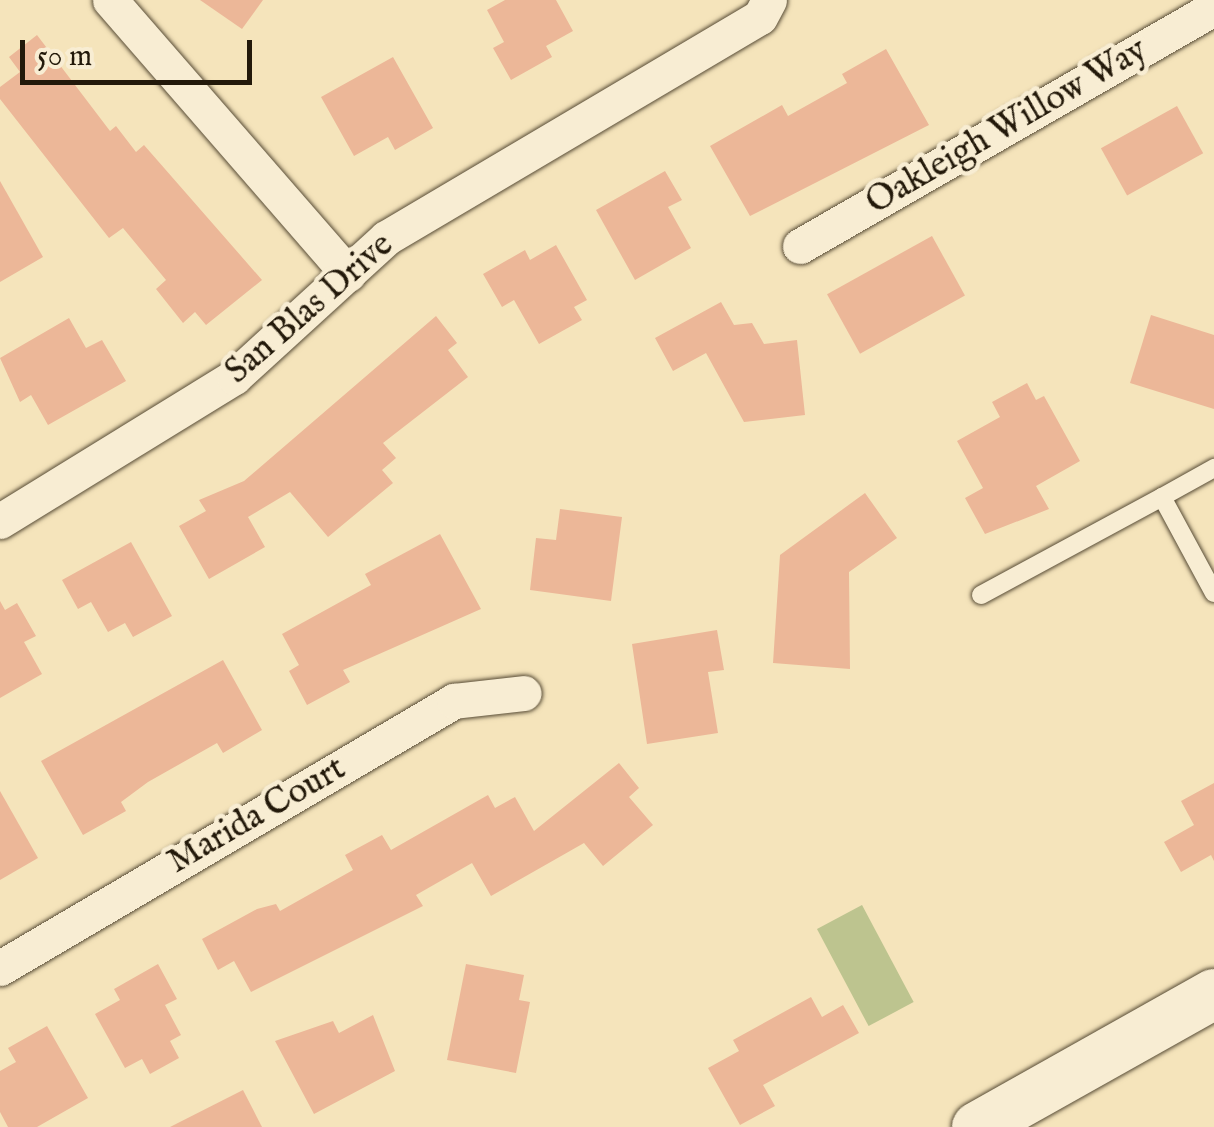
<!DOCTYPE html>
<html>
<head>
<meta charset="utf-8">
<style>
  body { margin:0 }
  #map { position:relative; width:1214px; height:1127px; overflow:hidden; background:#f5e4bb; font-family:"IM FELL English",serif }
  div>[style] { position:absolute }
  .green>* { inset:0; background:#bdc48f; transform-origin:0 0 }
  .building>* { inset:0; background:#ecb798; transform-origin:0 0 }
  .roads { filter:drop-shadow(0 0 2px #584c36) drop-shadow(0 0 2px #584c36) }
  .service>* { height:18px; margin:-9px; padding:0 9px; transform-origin:9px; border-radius:9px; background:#f8edd3 }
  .minor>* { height:35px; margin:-17.5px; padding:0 17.5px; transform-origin:17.5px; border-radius:17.5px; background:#f8edd3 }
  .secondary>* { height:50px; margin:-25px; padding:0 25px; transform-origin:25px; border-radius:25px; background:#f8edd3 }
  span { translate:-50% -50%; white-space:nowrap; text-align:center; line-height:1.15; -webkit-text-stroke:9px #f8edd3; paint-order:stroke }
  .street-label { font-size:35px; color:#23190a }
  .scale { position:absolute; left:20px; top:40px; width:232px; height:45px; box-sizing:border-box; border:5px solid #23190a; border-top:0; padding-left:12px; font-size:30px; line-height:35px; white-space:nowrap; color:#23190a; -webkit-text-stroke:8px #f8edd3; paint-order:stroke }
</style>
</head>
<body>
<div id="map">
  <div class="green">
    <div style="left:862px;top:905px;width:110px;height:51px;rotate:62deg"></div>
  </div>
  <div class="building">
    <div style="clip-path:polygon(200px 0,263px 0,242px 29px)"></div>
    <div style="clip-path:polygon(505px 0,556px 0,573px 31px,546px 46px,552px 57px,511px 80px,493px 48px,504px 42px,487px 10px)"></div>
    <div style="clip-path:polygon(37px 35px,110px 131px,116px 126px,136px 152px,144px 145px,262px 280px,206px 325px,195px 312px,183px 323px,156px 289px,166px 280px,123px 228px,109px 238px,0 99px,0 87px,20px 72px,9px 57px)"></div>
    <div style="clip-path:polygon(886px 49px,929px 125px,750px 216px,710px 146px,782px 105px,788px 116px,847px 83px,842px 74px)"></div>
    <div style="clip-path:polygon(393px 57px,433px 128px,395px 150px,388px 137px,354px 156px,321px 97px)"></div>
    <div style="left:1177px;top:106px;width:54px;height:87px;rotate:61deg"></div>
    <div style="clip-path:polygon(665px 171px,682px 200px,668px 207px,691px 248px,635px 280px,596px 210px)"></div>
    <div style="clip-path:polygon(0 181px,43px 257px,0 282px)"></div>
    <div style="left:932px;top:236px;width:68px;height:120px;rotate:61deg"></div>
    <div style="clip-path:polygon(556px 245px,587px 300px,574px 307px,582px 320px,539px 344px,514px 300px,502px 307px,483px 274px,525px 250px,530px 260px)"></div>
    <div style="clip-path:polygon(721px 302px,734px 325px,752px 323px,764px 344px,797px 340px,805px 415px,744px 422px,706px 353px,673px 371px,655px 338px)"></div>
    <div style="clip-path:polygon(1151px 315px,1214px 335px,1214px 409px,1130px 383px)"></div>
    <div style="clip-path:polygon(436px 316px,457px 343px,448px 350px,468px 377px,383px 443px,396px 458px,382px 470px,393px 483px,328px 537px,290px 492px,248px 517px,265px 547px,209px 579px,179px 526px,206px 511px,199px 500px,244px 481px)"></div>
    <div style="clip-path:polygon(69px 318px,86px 348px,102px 340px,126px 381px,48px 425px,31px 395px,20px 402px,0 358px)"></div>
    <div style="clip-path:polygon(1027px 383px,1036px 400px,1044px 396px,1080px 461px,1036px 486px,1049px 509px,985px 534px,965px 498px,983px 488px,957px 441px,1000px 417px,992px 402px)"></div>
    <div style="clip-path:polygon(865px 493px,897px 538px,849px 572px,850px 669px,773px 663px,780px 555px)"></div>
    <div style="clip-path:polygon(560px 509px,622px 517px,611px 601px,530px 590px,536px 538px,556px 540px)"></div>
    <div style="clip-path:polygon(440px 534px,481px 609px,343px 670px,350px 682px,307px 705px,289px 671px,299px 665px,282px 634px,371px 585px,365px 574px)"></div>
    <div style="clip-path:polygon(131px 542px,172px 616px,133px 637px,125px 623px,108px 632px,91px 602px,78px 609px,62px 580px)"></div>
    <div style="clip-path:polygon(0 601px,5px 610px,17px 603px,36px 636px,24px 642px,42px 674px,0 698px)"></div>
    <div style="clip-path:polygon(717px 630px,724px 670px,708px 672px,718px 733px,647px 744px,632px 644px)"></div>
    <div style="clip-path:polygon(223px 660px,262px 730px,223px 753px,217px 743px,148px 782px,121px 802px,126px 811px,83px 835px,41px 761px)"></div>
    <div style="clip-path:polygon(619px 763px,639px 788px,629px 797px,653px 825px,603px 866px,584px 843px,491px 896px,472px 863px,416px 895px,423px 906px,251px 992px,234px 961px,218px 970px,202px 939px,257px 909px,276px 904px,280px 911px,353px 870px,345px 855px,382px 835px,391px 850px,488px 795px,495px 808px,515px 797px,534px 831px)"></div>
    <div style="clip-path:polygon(1214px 783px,1214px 861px,1211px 855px,1181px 872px,1164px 842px,1194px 825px,1181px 801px)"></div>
    <div style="clip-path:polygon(0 791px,38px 858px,0 880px)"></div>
    <div style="clip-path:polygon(158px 964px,177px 999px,165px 1005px,181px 1035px,170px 1041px,179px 1058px,150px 1074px,142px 1059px,125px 1068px,95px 1014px,120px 1000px,114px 989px)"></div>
    <div style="clip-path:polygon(466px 964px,524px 975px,519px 1000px,530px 1002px,516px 1073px,447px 1060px)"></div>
    <div style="clip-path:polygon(811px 997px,822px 1017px,843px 1005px,859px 1033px,763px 1085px,775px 1106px,740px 1125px,708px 1068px,739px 1051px,733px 1040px)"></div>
    <div style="clip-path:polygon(373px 1015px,395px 1071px,314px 1114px,275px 1041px,333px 1021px,339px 1033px)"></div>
    <div style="clip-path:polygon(47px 1026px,88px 1098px,37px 1127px,8px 1127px,0 1112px,0 1071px,16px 1062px,8px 1048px)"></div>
    <div style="clip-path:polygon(243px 1090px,262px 1127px,170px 1127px)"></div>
  </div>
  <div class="roads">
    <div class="service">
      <div style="left:1162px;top:497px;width:60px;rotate:-29.1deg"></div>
      <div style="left:981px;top:595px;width:206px;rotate:-28.4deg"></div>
      <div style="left:1162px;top:497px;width:109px;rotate:61.6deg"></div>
    </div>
    <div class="minor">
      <div style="left:110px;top:0;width:363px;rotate:49deg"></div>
      <div style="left:800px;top:246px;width:478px;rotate:-29.9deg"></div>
      <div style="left:0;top:521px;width:275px;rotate:-31.6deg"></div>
      <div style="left:234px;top:377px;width:206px;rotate:-42.4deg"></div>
      <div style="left:386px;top:238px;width:434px;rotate:-30.6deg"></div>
      <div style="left:760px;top:17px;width:19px;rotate:-62deg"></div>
      <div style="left:0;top:968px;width:527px;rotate:-30.46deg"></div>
      <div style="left:454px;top:701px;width:70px;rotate:-6.5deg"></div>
    </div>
    <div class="secondary">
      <div style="left:977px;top:1127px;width:272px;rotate:-29.3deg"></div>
    </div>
  </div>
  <div class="street-label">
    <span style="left:1007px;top:127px;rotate:-30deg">Oakleigh Willow Way</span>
    <span style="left:310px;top:309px;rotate:-41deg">San Blas Drive</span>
    <span style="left:257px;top:816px;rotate:-30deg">Marida Court</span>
  </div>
  <div class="scale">50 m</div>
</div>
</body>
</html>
